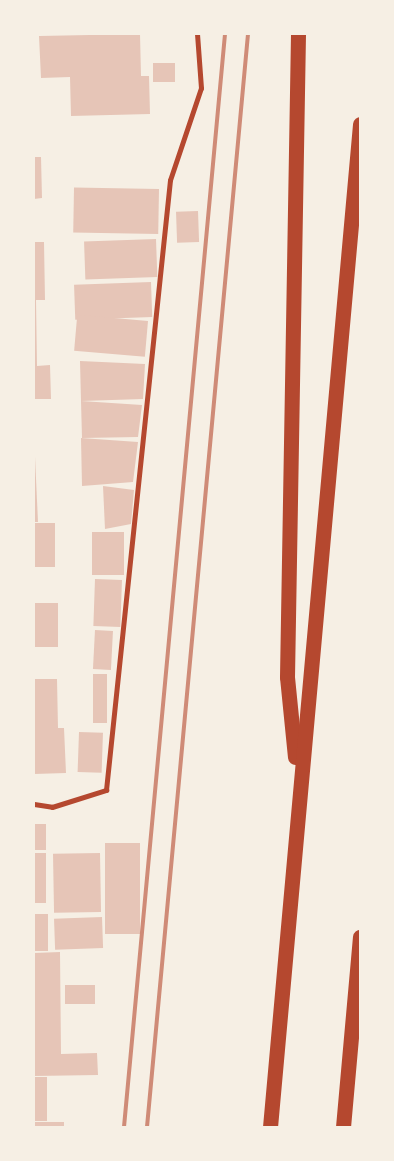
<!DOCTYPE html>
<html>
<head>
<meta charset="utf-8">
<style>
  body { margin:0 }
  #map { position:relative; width:394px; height:1161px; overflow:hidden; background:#f6efe4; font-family:Mulish,sans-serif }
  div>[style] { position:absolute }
  .building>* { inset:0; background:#e6c5b7; transform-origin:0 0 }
  .minor>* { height:5px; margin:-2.5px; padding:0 2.5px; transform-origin:2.5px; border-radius:2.5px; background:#b5482f }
  .motorway>* { height:15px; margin:-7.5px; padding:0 7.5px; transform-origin:7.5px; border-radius:7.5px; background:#b5482f }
  .rail>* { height:4px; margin:-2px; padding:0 2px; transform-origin:2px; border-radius:2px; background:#cf8b77 }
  span { translate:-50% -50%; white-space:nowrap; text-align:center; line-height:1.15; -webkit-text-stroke:4px #f6efe4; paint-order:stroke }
  .frame { position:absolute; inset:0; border:35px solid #f6efe4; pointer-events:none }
</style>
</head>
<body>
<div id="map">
  <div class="building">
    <div style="clip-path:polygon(140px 34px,141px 76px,149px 76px,150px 114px,71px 116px,70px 77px,41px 78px,39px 36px)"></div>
    <div style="left:175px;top:63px;width:19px;height:22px;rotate:90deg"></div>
    <div style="clip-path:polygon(34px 157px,41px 157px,42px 198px,34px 199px)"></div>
    <div style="left:159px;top:189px;width:45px;height:85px;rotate:91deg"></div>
    <div style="left:198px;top:211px;width:31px;height:22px;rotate:88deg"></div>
    <div style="left:156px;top:239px;width:38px;height:72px;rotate:88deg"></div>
    <div style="clip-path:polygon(34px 242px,44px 242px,45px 300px,36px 300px,37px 366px,50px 365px,51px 399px,34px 399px)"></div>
    <div style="left:151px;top:282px;width:35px;height:77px;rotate:88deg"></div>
    <div style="left:148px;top:321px;width:36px;height:71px;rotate:95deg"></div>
    <div style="clip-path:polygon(80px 361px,145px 364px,143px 399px,81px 401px)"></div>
    <div style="clip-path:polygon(81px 401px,142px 405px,138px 437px,82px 438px)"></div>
    <div style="clip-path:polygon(34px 435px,38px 522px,34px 522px)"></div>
    <div style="clip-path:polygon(81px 438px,138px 442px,133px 482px,82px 486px)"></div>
    <div style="clip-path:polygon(103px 486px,134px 490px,131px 524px,105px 529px)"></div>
    <div style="left:34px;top:523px;width:21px;height:44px"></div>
    <div style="left:92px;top:532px;width:32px;height:43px"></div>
    <div style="left:95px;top:579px;width:27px;height:47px;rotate:2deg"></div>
    <div style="left:34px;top:603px;width:24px;height:44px"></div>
    <div style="left:95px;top:630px;width:18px;height:39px;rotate:3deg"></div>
    <div style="left:93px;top:674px;width:14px;height:49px"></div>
    <div style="clip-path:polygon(34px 679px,57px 679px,58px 728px,64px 728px,66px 773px,34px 774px)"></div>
    <div style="left:79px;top:732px;width:24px;height:40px;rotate:2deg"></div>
    <div style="left:46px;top:824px;width:26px;height:12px;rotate:90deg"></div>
    <div style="left:105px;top:843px;width:35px;height:91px"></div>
    <div style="left:34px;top:853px;width:12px;height:50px"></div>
    <div style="left:100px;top:853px;width:59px;height:47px;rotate:89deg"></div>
    <div style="left:34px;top:914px;width:14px;height:37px"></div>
    <div style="left:102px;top:917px;width:31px;height:48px;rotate:88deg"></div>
    <div style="clip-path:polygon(60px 952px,61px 1054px,97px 1053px,98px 1075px,34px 1076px,34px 953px)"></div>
    <div style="left:95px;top:985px;width:19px;height:30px;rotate:90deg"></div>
    <div style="left:34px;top:1077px;width:13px;height:44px"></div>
    <div style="left:34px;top:1122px;width:30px;height:5px"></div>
  </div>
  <div class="minor">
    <div style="left:34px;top:804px;width:18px;rotate:9deg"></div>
    <div style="left:52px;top:807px;width:57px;rotate:-17.5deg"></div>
    <div style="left:106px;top:790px;width:613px;rotate:-84.01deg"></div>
    <div style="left:170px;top:180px;width:97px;rotate:-71.4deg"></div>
    <div style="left:201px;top:88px;width:54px;rotate:-94.2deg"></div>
  </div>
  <div class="motorway">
    <div style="left:295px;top:757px;width:80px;rotate:-95.7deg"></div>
    <div style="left:287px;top:677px;width:643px;rotate:-89.02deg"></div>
    <div style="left:270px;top:1127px;width:1007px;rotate:-84.87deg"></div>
    <div style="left:343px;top:1127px;width:191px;rotate:-84.9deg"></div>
  </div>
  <div class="rail">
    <div style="left:124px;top:1127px;width:1098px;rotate:-84.72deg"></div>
    <div style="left:147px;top:1127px;width:1098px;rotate:-84.72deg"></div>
  </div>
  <div class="frame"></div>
</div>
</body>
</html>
